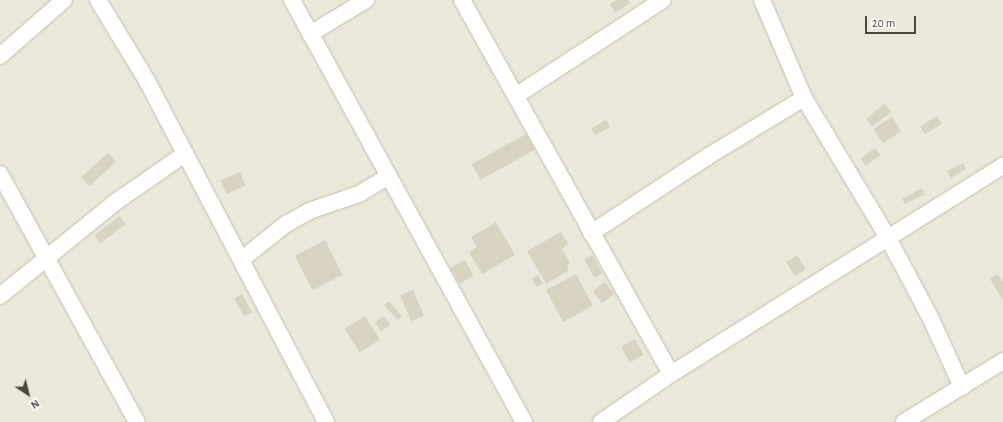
<!DOCTYPE html>
<html>
<head>
<meta charset="utf-8">
<style>
  body { margin:0 }
  #map { position:relative; width:1003px; height:422px; overflow:hidden; background:#f6f5ec; font-family:"Alegreya Sans",sans-serif }
  div>[style] { position:absolute }
  .residential>* { inset:0; background:#eae8da; transform-origin:0 0 }
  .building>* { inset:0; background:#d8d4c1; transform-origin:0 0 }
  .roads { filter:drop-shadow(0 0 1px #c2bfae) drop-shadow(0 0 1px #c2bfae) }
  .street>* { height:16px; margin:-8px; padding:0 8px; transform-origin:8px; border-radius:8px; background:#fff }
  span { translate:-50% -50%; white-space:nowrap; text-align:center; line-height:1.15; -webkit-text-stroke:3.5px #fff; paint-order:stroke }
  .north { position:absolute; left:8px; top:374px; width:40px; height:40px; -webkit-text-stroke:3px #fff; paint-order:stroke; rotate:145deg; font-size:11px; font-weight:700; line-height:16px; text-align:center; color:#4b4739 }
  .north::after { content:''; display:block; margin:auto; width:14px; height:18px; background:#4b4739; clip-path:polygon(50% 0,100% 100%,50% 72%,0 100%) }
  .scale { position:absolute; left:865px; top:16px; width:51px; height:18px; box-sizing:border-box; border:2px solid #4b4739; border-top:0; padding-left:5px; font-size:12px; line-height:14px; white-space:nowrap; color:#4b4739; -webkit-text-stroke:3px #fff; paint-order:stroke }
</style>
</head>
<body>
<div id="map">
  <div class="residential">
    <div style="left:0;top:0;width:1003px;height:422px"></div>
  </div>
  <div class="building">
    <div style="clip-path:polygon(617px 0,628px 0,630px 3px,615px 13px,610px 4px)"></div>
    <div style="left:885px;top:104px;width:10px;height:24px;rotate:53deg"></div>
    <div style="left:937px;top:116px;width:9px;height:20px;rotate:58deg"></div>
    <div style="left:892px;top:117px;width:17px;height:22px;rotate:57deg"></div>
    <div style="left:606px;top:120px;width:8px;height:17px;rotate:60deg"></div>
    <div style="left:526px;top:134px;width:18px;height:62px;rotate:61deg"></div>
    <div style="left:875px;top:148px;width:9px;height:18px;rotate:54deg"></div>
    <div style="left:108px;top:153px;width:12px;height:36px;rotate:48deg"></div>
    <div style="clip-path:polygon(963px 163px,966px 169px,951px 178px,947px 171px)"></div>
    <div style="left:240px;top:172px;width:15px;height:21px;rotate:67deg"></div>
    <div style="clip-path:polygon(922px 188px,925px 194px,905px 204px,902px 199px)"></div>
    <div style="left:120px;top:216px;width:10px;height:32px;rotate:53deg"></div>
    <div style="clip-path:polygon(496px 222px,515px 255px,482px 274px,469px 252px,477px 247px,471px 237px)"></div>
    <div style="clip-path:polygon(561px 232px,568px 244px,562px 249px,570px 263px,567px 265px,569px 270px,546px 284px,527px 251px)"></div>
    <div style="left:325px;top:240px;width:39px;height:34px;rotate:63deg"></div>
    <div style="left:592px;top:255px;width:21px;height:9px;rotate:61deg"></div>
    <div style="left:797px;top:255px;width:17px;height:13px;rotate:59deg"></div>
    <div style="left:465px;top:260px;width:18px;height:16px;rotate:61deg"></div>
    <div style="left:576px;top:274px;width:36px;height:34px;rotate:62deg"></div>
    <div style="clip-path:polygon(998px 274px,1003px 282px,1003px 300px,990px 279px)"></div>
    <div style="left:538px;top:275px;width:10px;height:7px;rotate:61deg"></div>
    <div style="left:605px;top:282px;width:15px;height:15px;rotate:53deg"></div>
    <div style="left:413px;top:290px;width:28px;height:14px;rotate:67deg"></div>
    <div style="left:242px;top:294px;width:21px;height:9px;rotate:61deg"></div>
    <div style="clip-path:polygon(389px 301px,402px 316px,398px 320px,384px 305px)"></div>
    <div style="left:365px;top:316px;width:28px;height:24px;rotate:58deg"></div>
    <div style="left:384px;top:316px;width:11px;height:11px;rotate:56deg"></div>
    <div style="left:635px;top:339px;width:18px;height:16px;rotate:61deg"></div>
  </div>
  <div class="roads">
    <div class="street">
      <div style="left:98px;top:0;width:95px;rotate:58.8deg"></div>
      <div style="left:147px;top:81px;width:385px;rotate:62.3deg"></div>
      <div style="left:292px;top:0;width:482px;rotate:61.2deg"></div>
      <div style="left:462px;top:0;width:428px;rotate:60.8deg"></div>
      <div style="left:671px;top:374px;width:392px;rotate:-32.1deg"></div>
      <div style="left:762px;top:0;width:107px;rotate:66.8deg"></div>
      <div style="left:804px;top:98px;width:163px;rotate:59deg"></div>
      <div style="left:888px;top:238px;width:92px;rotate:62deg"></div>
      <div style="left:931px;top:319px;width:75px;rotate:65.5deg"></div>
      <div style="left:310px;top:34px;width:66px;rotate:-31.3deg"></div>
      <div style="left:0;top:56px;width:85px;rotate:-41.2deg"></div>
      <div style="left:517px;top:95px;width:174px;rotate:-33.1deg"></div>
      <div style="left:0;top:174px;width:283px;rotate:61.1deg"></div>
      <div style="left:591px;top:233px;width:139px;rotate:-33.2deg"></div>
      <div style="left:707px;top:157px;width:114px;rotate:-31.3deg"></div>
      <div style="left:241px;top:260px;width:58px;rotate:-38.7deg"></div>
      <div style="left:286px;top:224px;width:26px;rotate:-29deg"></div>
      <div style="left:309px;top:211px;width:53px;rotate:-18.8deg"></div>
      <div style="left:359px;top:194px;width:35px;rotate:-31deg"></div>
      <div style="left:0;top:296px;width:151px;rotate:-39.1deg"></div>
      <div style="left:117px;top:201px;width:83px;rotate:-34.7deg"></div>
      <div style="left:601px;top:422px;width:85px;rotate:-34.4deg"></div>
      <div style="left:904px;top:422px;width:116px;rotate:-31.6deg"></div>
    </div>
  </div>
  <div class="north">N</div>
  <div class="scale">20 m</div>
</div>
</body>
</html>
